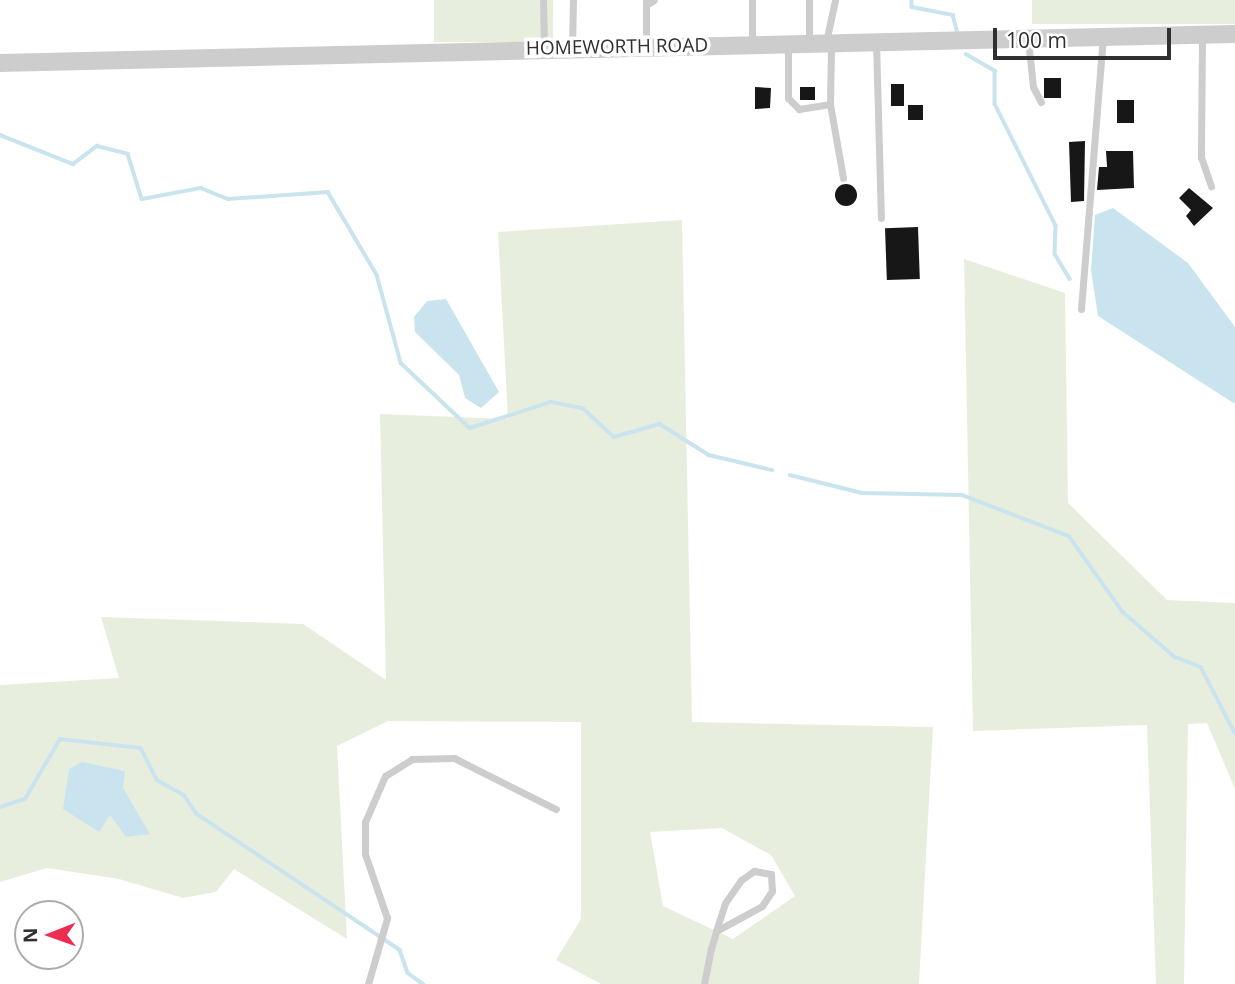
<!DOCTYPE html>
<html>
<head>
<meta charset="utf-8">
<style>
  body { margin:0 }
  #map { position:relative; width:1235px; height:984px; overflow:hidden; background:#fff; font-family:"Open Sans",sans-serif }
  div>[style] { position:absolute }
  .green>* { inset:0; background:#e8eede; transform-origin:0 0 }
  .water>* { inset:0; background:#c9e4ee }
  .stream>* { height:3.5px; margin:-1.75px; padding:0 1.75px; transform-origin:1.75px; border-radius:1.75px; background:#c9e4ee }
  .building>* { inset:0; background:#171717; transform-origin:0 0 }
  .round { border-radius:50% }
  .service>* { height:7px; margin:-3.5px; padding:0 3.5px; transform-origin:3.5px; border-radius:3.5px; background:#cdcdcd }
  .tertiary>* { height:18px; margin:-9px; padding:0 9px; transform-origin:9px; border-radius:9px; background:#cdcdcd }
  span { translate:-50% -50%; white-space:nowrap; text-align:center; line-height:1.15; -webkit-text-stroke:7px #fff; paint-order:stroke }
  .street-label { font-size:19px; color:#303030 }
  .north { position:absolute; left:14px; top:900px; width:70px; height:70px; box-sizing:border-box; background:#fff; border:2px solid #acacac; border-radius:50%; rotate:269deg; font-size:19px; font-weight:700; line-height:28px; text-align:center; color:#303030 }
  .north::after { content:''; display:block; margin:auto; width:24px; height:32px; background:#ed2c50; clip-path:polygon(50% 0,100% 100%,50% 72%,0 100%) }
  .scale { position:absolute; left:993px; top:28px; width:178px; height:32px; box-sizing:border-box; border:4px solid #303030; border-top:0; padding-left:9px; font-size:21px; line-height:24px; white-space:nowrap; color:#303030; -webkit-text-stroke:5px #fff; paint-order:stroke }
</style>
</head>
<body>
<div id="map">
  <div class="green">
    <div style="left:434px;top:0;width:119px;height:42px"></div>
    <div style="left:1032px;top:0;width:203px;height:24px"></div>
    <div style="clip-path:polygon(evenodd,682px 220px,692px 722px,933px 727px,919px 984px,601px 984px,556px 960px,581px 919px,581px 722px,388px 721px,337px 746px,347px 939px,234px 869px,216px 892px,183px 898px,119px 879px,47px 868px,0 882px,0 685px,119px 678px,101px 617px,303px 624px,386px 680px,380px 414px,508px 419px,498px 232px,682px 220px,722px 828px,771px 855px,795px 896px,733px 939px,663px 906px,650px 832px,722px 828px)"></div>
    <div style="clip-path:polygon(964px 259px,1065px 293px,1068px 503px,1167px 600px,1235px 603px,1235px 789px,1207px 723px,1188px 724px,1184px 984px,1156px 984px,1147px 725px,973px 731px)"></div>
  </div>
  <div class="water">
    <div style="clip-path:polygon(1113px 208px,1188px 263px,1235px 327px,1235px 404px,1098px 316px,1091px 270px,1095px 215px)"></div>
    <div style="clip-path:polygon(446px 299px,499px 392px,481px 408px,465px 398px,459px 375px,415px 332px,414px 317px,427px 301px)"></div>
    <div style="clip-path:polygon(82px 762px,125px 771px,123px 788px,150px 834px,126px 837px,110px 815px,99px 832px,63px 809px,69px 769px)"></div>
  </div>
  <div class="stream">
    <div style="left:912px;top:0;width:7px;rotate:90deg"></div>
    <div style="left:912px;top:7px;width:42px;rotate:11deg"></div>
    <div style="left:953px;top:15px;width:16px;rotate:75deg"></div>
    <div style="left:966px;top:54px;width:34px;rotate:30deg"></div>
    <div style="left:995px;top:71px;width:33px;rotate:90deg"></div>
    <div style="left:995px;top:104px;width:136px;rotate:63.4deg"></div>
    <div style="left:1056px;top:226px;width:28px;rotate:92deg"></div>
    <div style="left:1055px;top:254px;width:29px;rotate:59deg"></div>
    <div style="left:0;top:135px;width:79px;rotate:21.7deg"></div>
    <div style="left:73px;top:164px;width:30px;rotate:-37deg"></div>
    <div style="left:97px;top:146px;width:32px;rotate:14deg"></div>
    <div style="left:128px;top:154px;width:47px;rotate:72.7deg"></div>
    <div style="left:142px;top:199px;width:60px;rotate:-10.6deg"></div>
    <div style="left:201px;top:188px;width:29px;rotate:22deg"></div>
    <div style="left:228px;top:199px;width:100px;rotate:-4deg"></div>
    <div style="left:328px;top:192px;width:96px;rotate:59.4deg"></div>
    <div style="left:377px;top:275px;width:91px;rotate:74.7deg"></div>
    <div style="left:401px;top:363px;width:95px;rotate:43.3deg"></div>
    <div style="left:470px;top:428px;width:85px;rotate:-17.8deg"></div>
    <div style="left:551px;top:402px;width:33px;rotate:11deg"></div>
    <div style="left:583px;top:408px;width:42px;rotate:43.1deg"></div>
    <div style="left:614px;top:437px;width:48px;rotate:-15.8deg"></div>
    <div style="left:660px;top:424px;width:58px;rotate:32.3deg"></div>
    <div style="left:709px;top:455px;width:65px;rotate:13.4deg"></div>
    <div style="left:790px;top:475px;width:74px;rotate:14deg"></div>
    <div style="left:862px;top:493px;width:100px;rotate:1.1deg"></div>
    <div style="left:962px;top:495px;width:115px;rotate:21deg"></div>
    <div style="left:1069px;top:536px;width:93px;rotate:54.6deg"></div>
    <div style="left:1123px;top:612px;width:69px;rotate:40.9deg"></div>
    <div style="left:1175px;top:657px;width:28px;rotate:21deg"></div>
    <div style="left:1201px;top:667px;width:74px;rotate:62.7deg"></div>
    <div style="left:0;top:807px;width:26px;rotate:-18deg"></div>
    <div style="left:25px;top:799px;width:69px;rotate:-59.7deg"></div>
    <div style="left:60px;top:739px;width:81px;rotate:6.3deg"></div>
    <div style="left:141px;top:748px;width:36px;rotate:63deg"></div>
    <div style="left:157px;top:780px;width:31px;rotate:29deg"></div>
    <div style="left:184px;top:795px;width:23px;rotate:56deg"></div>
    <div style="left:197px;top:814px;width:244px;rotate:33.8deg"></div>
    <div style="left:400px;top:950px;width:24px;rotate:71deg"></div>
    <div style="left:408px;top:973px;width:19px;rotate:36deg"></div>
  </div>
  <div class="building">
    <div style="left:1044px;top:78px;width:17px;height:20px"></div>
    <div style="left:891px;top:84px;width:13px;height:22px"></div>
    <div style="clip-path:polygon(755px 87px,771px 88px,770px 108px,755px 109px)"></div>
    <div style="left:815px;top:87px;width:13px;height:15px;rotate:90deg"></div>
    <div style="left:1134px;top:100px;width:23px;height:17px;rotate:90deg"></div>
    <div style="left:908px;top:105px;width:15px;height:15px"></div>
    <div style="clip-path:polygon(1085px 141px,1084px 201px,1071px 202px,1069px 142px)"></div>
    <div style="clip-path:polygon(1106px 151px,1133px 151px,1134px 188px,1097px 190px,1099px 167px,1107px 167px)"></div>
    <div class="round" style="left:835px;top:184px;width:22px;height:22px"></div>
    <div style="clip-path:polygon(1189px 188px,1213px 208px,1194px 226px,1186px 216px,1191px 210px,1179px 198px)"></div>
    <div style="left:918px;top:227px;width:52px;height:33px;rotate:88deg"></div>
  </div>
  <div class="service">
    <div style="left:543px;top:0;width:48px;rotate:88.8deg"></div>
    <div style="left:646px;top:0;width:46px;rotate:90deg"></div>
    <div style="left:752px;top:0;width:43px;rotate:90deg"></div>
    <div style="left:646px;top:5px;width:9px;rotate:-32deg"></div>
    <div style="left:1202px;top:36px;width:121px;rotate:90.5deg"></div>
    <div style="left:1201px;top:157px;width:31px;rotate:71deg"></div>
    <div style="left:1028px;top:40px;width:47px;rotate:83.9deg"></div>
    <div style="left:1033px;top:87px;width:17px;rotate:62deg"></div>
    <div style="left:809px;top:42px;width:42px;rotate:-90deg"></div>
    <div style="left:826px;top:42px;width:43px;rotate:-77.9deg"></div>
    <div style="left:876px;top:42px;width:176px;rotate:88.4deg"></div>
    <div style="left:788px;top:44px;width:54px;rotate:90deg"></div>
    <div style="left:788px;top:98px;width:16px;rotate:45deg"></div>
    <div style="left:799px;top:109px;width:31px;rotate:-9deg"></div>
    <div style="left:830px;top:104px;width:59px;rotate:-89deg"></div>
    <div style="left:572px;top:48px;width:48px;rotate:-88.8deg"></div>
    <div style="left:830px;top:104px;width:75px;rotate:80deg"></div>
    <div style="left:1081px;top:309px;width:272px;rotate:-85.4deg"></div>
    <div style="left:368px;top:984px;width:69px;rotate:-73.9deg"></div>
    <div style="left:387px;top:918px;width:68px;rotate:-109deg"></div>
    <div style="left:365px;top:854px;width:32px;rotate:-90deg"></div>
    <div style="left:365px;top:822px;width:50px;rotate:-66.5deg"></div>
    <div style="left:385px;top:776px;width:32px;rotate:-32deg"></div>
    <div style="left:412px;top:759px;width:42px;rotate:-1.4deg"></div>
    <div style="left:454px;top:758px;width:114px;rotate:26.6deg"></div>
    <div style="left:704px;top:984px;width:36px;rotate:-79deg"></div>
    <div style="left:711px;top:949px;width:19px;rotate:-74deg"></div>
    <div style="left:716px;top:931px;width:29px;rotate:-72deg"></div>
    <div style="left:725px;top:903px;width:28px;rotate:-55deg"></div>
    <div style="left:741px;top:880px;width:16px;rotate:-35deg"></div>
    <div style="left:754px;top:871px;width:17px;rotate:10deg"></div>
    <div style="left:771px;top:874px;width:17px;rotate:87deg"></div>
    <div style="left:772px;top:891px;width:18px;rotate:124deg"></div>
    <div style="left:762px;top:906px;width:52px;rotate:151.5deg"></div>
  </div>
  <div class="tertiary">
    <div style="left:0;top:63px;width:1235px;rotate:-1.35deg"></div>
  </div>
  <div class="street-label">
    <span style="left:617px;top:47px;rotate:-1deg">HOMEWORTH ROAD</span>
  </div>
  <div class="north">N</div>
  <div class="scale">100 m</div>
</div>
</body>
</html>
